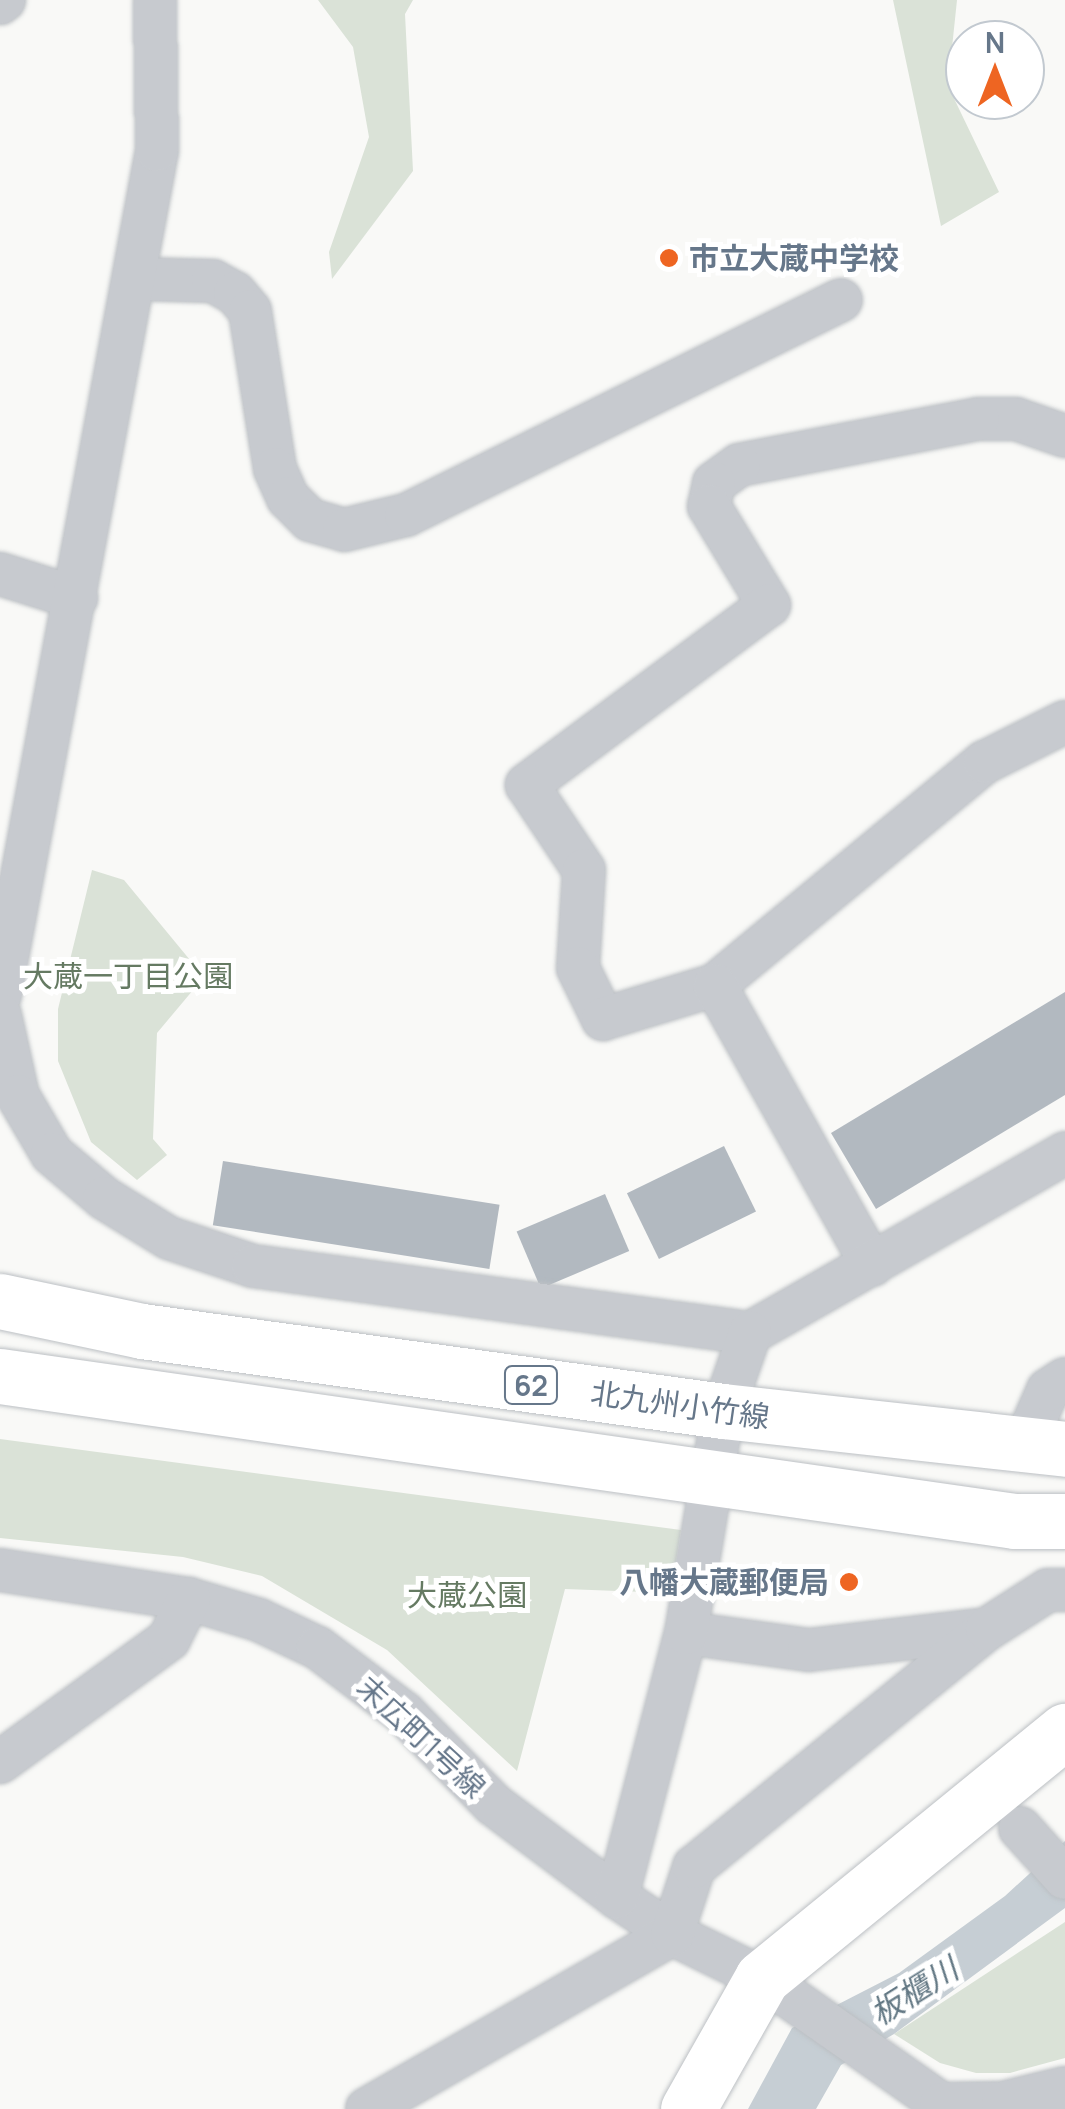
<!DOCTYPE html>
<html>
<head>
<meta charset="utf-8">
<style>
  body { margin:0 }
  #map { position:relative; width:1065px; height:2109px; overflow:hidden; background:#f9f9f7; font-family:Manrope,"Noto Sans JP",sans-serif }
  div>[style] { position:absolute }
  .green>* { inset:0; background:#dae2d7 }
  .water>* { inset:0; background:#c6ced4 }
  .building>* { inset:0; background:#b2b9c0; transform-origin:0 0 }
  .roads { filter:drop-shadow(0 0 2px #bcc0c4) drop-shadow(0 0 2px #bcc0c4) }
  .minor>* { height:42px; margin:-21px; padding:0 21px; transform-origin:21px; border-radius:21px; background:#c7cacf }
  .major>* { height:55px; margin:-27.5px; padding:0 27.5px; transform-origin:27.5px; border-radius:27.5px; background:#fff }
  .dots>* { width:28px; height:28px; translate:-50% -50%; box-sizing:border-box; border:5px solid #fff; border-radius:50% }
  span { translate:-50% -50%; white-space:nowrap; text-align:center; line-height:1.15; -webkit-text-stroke:10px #fff; paint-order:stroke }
  .shield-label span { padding:2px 8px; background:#fff; border:2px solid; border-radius:8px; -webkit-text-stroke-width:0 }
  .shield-label { font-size:28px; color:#66778a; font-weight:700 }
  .poi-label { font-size:30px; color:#66778a; font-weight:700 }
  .left { translate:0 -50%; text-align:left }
  .right { translate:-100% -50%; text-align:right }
  .park-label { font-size:30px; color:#657a62 }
  .street-label { font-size:30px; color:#66778a }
  .water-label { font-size:32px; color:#637884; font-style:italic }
  .north { position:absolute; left:945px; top:20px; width:100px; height:100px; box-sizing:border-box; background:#fff; border:2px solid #c2c9d0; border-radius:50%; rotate:0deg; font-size:28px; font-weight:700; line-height:40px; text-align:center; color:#66778a }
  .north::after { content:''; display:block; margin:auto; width:35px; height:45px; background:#ee6522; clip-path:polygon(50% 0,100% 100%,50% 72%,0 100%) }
</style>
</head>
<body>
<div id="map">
  <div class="green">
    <div style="clip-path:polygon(318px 0,413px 0,405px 14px,413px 171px,332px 279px,329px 252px,369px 137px,353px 47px)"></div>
    <div style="clip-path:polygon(893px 0,957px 0,948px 86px,999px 192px,941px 226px)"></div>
    <div style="clip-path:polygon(92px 870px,124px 880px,204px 977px,157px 1033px,153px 1139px,167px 1155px,137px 1180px,91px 1142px,58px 1061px,58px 1009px)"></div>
    <div style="clip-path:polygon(0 1439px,681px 1530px,671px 1593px,565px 1589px,517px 1771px,387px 1650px,262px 1576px,183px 1557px,0 1538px)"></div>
    <div style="clip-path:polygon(1065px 1922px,1065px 2058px,1010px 2073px,976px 2073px,940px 2063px,894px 2034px)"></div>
  </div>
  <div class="water">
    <div style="clip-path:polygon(1065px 1841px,1065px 1908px,894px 2034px,841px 2065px,816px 2109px,748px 2109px,792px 2028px,899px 1973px,1005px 1896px)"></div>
  </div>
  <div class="building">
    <div style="clip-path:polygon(1065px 992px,1065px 1095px,876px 1209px,831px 1133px)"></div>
    <div style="left:724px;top:1146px;width:73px;height:108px;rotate:64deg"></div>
    <div style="left:223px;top:1161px;width:280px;height:65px;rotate:9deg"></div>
    <div style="left:605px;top:1194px;width:62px;height:96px;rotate:67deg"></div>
  </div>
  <div class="roads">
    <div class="minor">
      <div style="left:0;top:3px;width:5px;rotate:-37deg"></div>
      <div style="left:137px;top:279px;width:76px;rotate:1.5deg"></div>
      <div style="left:213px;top:281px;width:25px;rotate:29deg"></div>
      <div style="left:235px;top:293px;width:23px;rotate:50deg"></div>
      <div style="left:250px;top:311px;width:160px;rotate:81deg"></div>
      <div style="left:275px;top:469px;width:32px;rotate:66deg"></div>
      <div style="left:288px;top:498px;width:31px;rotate:45deg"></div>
      <div style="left:310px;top:520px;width:35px;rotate:16deg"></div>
      <div style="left:344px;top:530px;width:64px;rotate:-13.6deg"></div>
      <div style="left:406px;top:515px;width:485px;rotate:-26.3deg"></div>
      <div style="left:1065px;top:436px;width:52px;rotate:-160.9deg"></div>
      <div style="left:1016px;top:419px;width:38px;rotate:180deg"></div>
      <div style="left:978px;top:419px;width:243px;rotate:169.1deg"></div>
      <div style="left:739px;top:465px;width:31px;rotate:144deg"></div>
      <div style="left:714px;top:483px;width:24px;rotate:102deg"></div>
      <div style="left:709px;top:506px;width:116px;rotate:58.8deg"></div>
      <div style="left:769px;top:605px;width:302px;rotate:143.4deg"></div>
      <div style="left:527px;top:785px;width:102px;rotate:56.2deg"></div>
      <div style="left:584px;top:870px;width:98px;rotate:93.5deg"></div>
      <div style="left:578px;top:968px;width:57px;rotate:63.9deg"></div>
      <div style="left:603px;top:1019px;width:117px;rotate:-16.9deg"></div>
      <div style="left:715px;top:985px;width:350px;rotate:-39.6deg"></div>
      <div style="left:985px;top:762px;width:89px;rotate:-26.6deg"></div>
      <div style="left:0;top:574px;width:80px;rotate:17.5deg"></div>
      <div style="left:715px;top:985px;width:321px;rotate:60.7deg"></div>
      <div style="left:0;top:995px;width:859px;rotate:-79.47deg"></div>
      <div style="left:157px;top:150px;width:150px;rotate:-90.8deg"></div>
      <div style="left:0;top:1015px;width:83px;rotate:77.5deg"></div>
      <div style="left:18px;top:1096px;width:67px;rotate:59.6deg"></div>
      <div style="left:52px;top:1154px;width:68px;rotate:40.2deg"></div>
      <div style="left:104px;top:1198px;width:76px;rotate:31.6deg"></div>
      <div style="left:169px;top:1238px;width:89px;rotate:18.4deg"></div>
      <div style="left:253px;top:1266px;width:501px;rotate:7.68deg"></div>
      <div style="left:750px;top:1333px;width:363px;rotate:-29.7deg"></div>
      <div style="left:1023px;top:1447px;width:62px;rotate:-66.3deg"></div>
      <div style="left:1048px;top:1390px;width:20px;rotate:-33deg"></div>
      <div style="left:0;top:1570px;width:191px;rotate:8.7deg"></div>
      <div style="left:189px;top:1599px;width:73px;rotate:16.7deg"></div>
      <div style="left:259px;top:1620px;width:65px;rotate:25.4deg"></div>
      <div style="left:318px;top:1648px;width:108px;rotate:37.1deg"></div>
      <div style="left:404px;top:1713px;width:127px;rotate:45.6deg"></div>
      <div style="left:493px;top:1804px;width:155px;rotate:36.9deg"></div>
      <div style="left:617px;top:1897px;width:66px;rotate:33.9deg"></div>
      <div style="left:672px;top:1934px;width:100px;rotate:26.1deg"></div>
      <div style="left:762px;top:1978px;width:219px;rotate:35.1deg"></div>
      <div style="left:941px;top:2104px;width:62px;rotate:-0.9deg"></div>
      <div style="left:1003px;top:2103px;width:64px;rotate:-13.6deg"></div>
      <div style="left:686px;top:1633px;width:124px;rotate:7.9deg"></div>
      <div style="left:809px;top:1650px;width:179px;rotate:-6.7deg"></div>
      <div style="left:0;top:1762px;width:209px;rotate:-36deg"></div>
      <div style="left:169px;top:1639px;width:45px;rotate:-63.4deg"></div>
      <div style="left:1020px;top:1828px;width:67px;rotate:48deg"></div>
      <div style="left:617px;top:1897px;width:273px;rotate:-75.4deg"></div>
      <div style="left:686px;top:1633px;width:225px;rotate:-80.5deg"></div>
      <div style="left:723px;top:1411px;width:83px;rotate:-70.9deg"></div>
      <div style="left:367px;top:2109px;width:352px;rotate:-29.8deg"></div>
      <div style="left:672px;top:1934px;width:71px;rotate:-71.8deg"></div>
      <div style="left:694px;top:1867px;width:377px;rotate:-39.1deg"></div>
      <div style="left:987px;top:1629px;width:72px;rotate:-32.6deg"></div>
      <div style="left:1048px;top:1590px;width:17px"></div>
    </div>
    <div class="major">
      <div style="left:0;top:1301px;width:145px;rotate:11.9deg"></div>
      <div style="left:142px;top:1331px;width:586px;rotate:7.84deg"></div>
      <div style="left:723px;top:1411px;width:344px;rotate:6.3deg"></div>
      <div style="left:0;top:1376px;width:1025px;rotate:8.13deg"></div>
      <div style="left:1015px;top:1521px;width:50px"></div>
      <div style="left:688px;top:2109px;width:150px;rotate:-60.5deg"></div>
      <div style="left:762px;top:1978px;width:391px;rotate:-39.2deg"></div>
    </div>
  </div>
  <div class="dots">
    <div style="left:669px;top:258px;background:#ee6522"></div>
    <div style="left:849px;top:1582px;background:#ee6522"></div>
  </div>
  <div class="shield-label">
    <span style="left:531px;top:1385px">62</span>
  </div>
  <div class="poi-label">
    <span class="left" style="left:689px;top:258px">市立大蔵中学校</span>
    <span class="right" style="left:829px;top:1582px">八幡大蔵郵便局</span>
  </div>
  <div class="park-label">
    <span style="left:128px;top:976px">大蔵一丁目公園</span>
    <span style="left:467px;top:1595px">大蔵公園</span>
  </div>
  <div class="street-label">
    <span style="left:680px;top:1405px;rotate:8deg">北九州小竹線</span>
    <span style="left:421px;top:1737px;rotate:43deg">末広町1号線</span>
  </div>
  <div class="water-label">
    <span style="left:914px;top:1991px;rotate:-32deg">板櫃川</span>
  </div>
  <div class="north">N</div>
</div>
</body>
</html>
